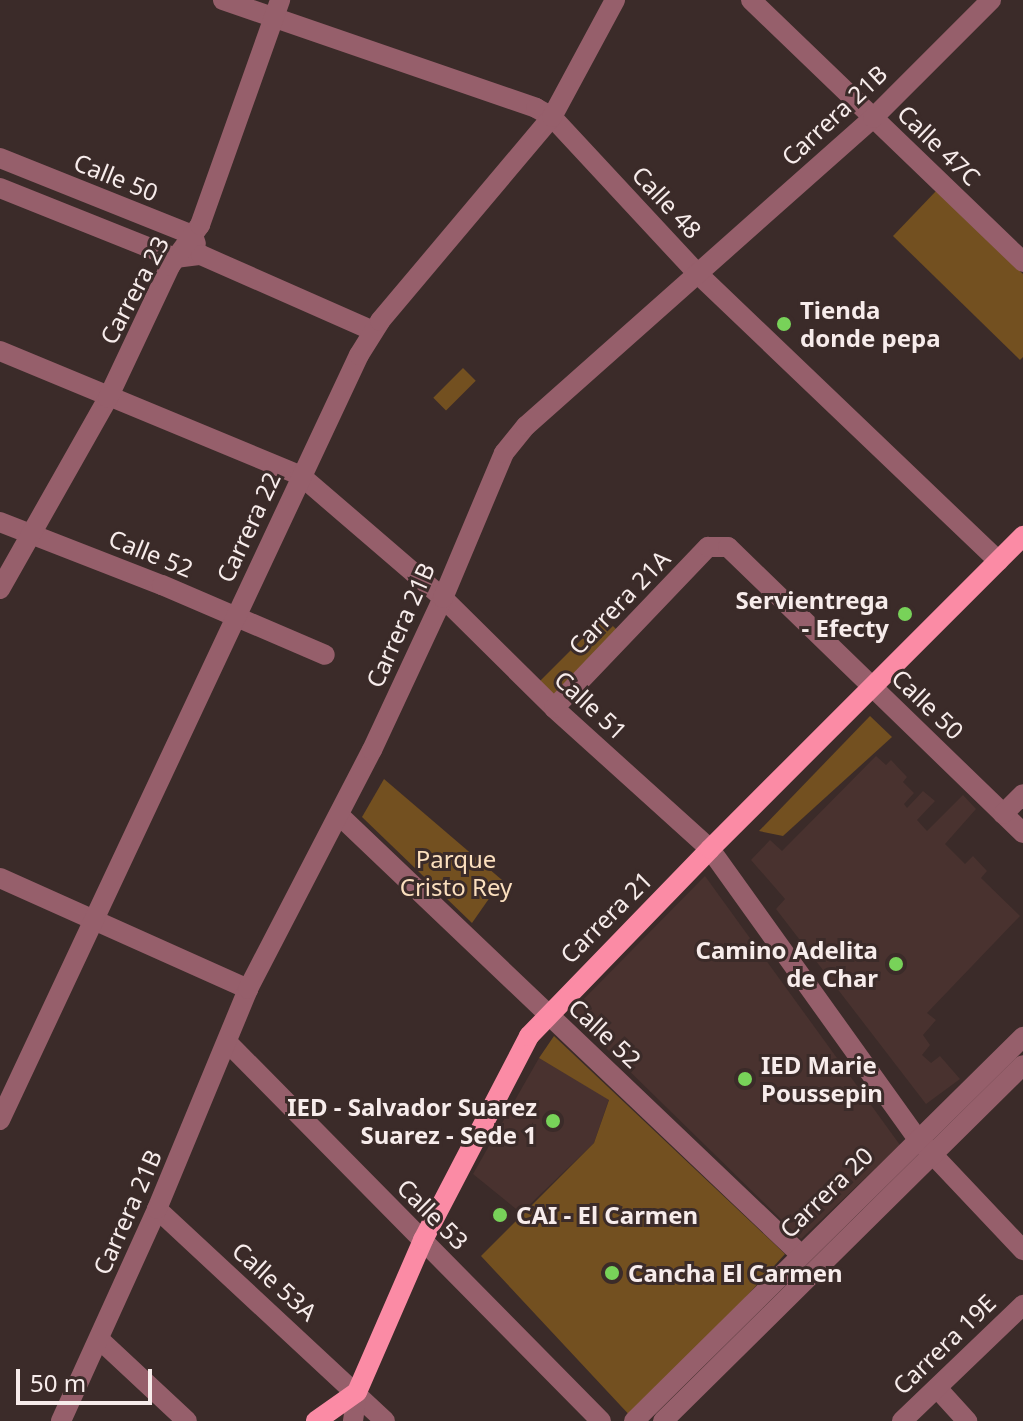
<!DOCTYPE html>
<html>
<head>
<meta charset="utf-8">
<style>
  body { margin:0 }
  #map { position:relative; width:1023px; height:1421px; overflow:hidden; background:#3b2b29; font-family:"Noto Sans",sans-serif }
  div>[style] { position:absolute }
  .built>* { inset:0; background:#49322f }
  .green>* { inset:0; background:#735020; transform-origin:0 0 }
  .minor>* { height:20px; margin:-10px; padding:0 10px; transform-origin:10px; border-radius:10px; background:#965f6b }
  .major>* { height:20px; margin:-10px; padding:0 10px; transform-origin:10px; border-radius:10px; background:#fb8ba5 }
  .dots>* { width:22px; height:22px; translate:-50% -50%; box-sizing:border-box; border:4px solid #3b2b29; border-radius:50% }
  span { translate:-50% -50%; white-space:nowrap; text-align:center; line-height:1.15; -webkit-text-stroke:6px #3b2b29; paint-order:stroke }
  .street-label { font-size:24px; color:#f7eceb }
  .poi-label { font-size:24px; color:#f7eceb; font-weight:700 }
  .left { translate:0 -50%; text-align:left }
  .right { translate:-100% -50%; text-align:right }
  .park-label { font-size:24px; color:#fbdfbe }
  .scale { position:absolute; left:16px; top:1369px; width:136px; height:36px; box-sizing:border-box; border:4px solid #f7eceb; border-top:0; padding-left:10px; font-size:24px; line-height:28px; white-space:nowrap; color:#f7eceb; -webkit-text-stroke:6px #3b2b29; paint-order:stroke }
</style>
</head>
<body>
<div id="map">
  <div class="built">
    <div style="clip-path:polygon(876px 756px,886px 765px,891px 760px,907px 777px,903px 782px,914px 793px,904px 804px,907px 808px,923px 791px,935px 801px,917px 820px,927px 831px,963px 795px,976px 809px,945px 844px,965px 864px,973px 856px,987px 871px,981px 878px,1020px 916px,927px 1013px,936px 1020px,923px 1035px,930px 1045px,922px 1055px,931px 1063px,940px 1056px,960px 1079px,926px 1104px,776px 909px,785px 899px,751px 860px,770px 840px,782px 851px)"></div>
    <div style="clip-path:polygon(705px 876px,900px 1145px,801px 1239px,570px 1013px)"></div>
    <div style="clip-path:polygon(539px 1058px,609px 1099px,594px 1143px,521px 1213px,473px 1174px)"></div>
  </div>
  <div class="green">
    <div style="clip-path:polygon(937px 190px,1023px 274px,1023px 357px,1020px 360px,893px 236px)"></div>
    <div style="left:463px;top:368px;width:18px;height:42px;rotate:45deg"></div>
    <div style="left:604px;top:617px;width:20px;height:93px;rotate:45deg"></div>
    <div style="clip-path:polygon(870px 716px,892px 737px,783px 836px,759px 831px)"></div>
    <div style="clip-path:polygon(384px 779px,502px 880px,472px 923px,362px 817px)"></div>
    <div style="clip-path:polygon(554px 1036px,785px 1254px,634px 1420px,481px 1256px,594px 1143px,609px 1100px,539px 1058px)"></div>
  </div>
  <div class="minor">
    <div style="left:223px;top:0;width:331px;rotate:19deg"></div>
    <div style="left:536px;top:108px;width:18px;rotate:29deg"></div>
    <div style="left:552px;top:117px;width:213px;rotate:47.1deg"></div>
    <div style="left:697px;top:273px;width:417px;rotate:43.7deg"></div>
    <div style="left:751px;top:0;width:378px;rotate:43.9deg"></div>
    <div style="left:0;top:158px;width:208px;rotate:21.8deg"></div>
    <div style="left:193px;top:235px;width:9px;rotate:72deg"></div>
    <div style="left:0;top:188px;width:188px;rotate:21.8deg"></div>
    <div style="left:175px;top:258px;width:26px;rotate:-7deg"></div>
    <div style="left:201px;top:255px;width:188px;rotate:23.8deg"></div>
    <div style="left:0;top:351px;width:325px;rotate:22.5deg"></div>
    <div style="left:300px;top:475px;width:189px;rotate:40.7deg"></div>
    <div style="left:443px;top:598px;width:156px;rotate:44.7deg"></div>
    <div style="left:554px;top:708px;width:210px;rotate:42.1deg"></div>
    <div style="left:710px;top:849px;width:357px;rotate:54.4deg"></div>
    <div style="left:918px;top:1139px;width:153px;rotate:46.6deg"></div>
    <div style="left:0;top:522px;width:174px;rotate:21.3deg"></div>
    <div style="left:162px;top:585px;width:177px;rotate:23.2deg"></div>
    <div style="left:0;top:589px;width:219px;rotate:-60.5deg"></div>
    <div style="left:108px;top:398px;width:146px;rotate:-64.8deg"></div>
    <div style="left:170px;top:266px;width:51px;rotate:-53.8deg"></div>
    <div style="left:200px;top:225px;width:239px;rotate:-70.4deg"></div>
    <div style="left:554px;top:708px;width:223px;rotate:-46.3deg"></div>
    <div style="left:708px;top:547px;width:20px"></div>
    <div style="left:728px;top:547px;width:411px;rotate:44.1deg"></div>
    <div style="left:1003px;top:814px;width:28px;rotate:-45deg"></div>
    <div style="left:339px;top:815px;width:637px;rotate:43.6deg"></div>
    <div style="left:0;top:878px;width:272px;rotate:24.1deg"></div>
    <div style="left:228px;top:1043px;width:531px;rotate:45.38deg"></div>
    <div style="left:0;top:1120px;width:845px;rotate:-64.86deg"></div>
    <div style="left:359px;top:355px;width:40px;rotate:-58deg"></div>
    <div style="left:380px;top:321px;width:267px;rotate:-49.9deg"></div>
    <div style="left:552px;top:117px;width:133px;rotate:-61.7deg"></div>
    <div style="left:157px;top:1209px;width:311px;rotate:42.9deg"></div>
    <div style="left:99px;top:1339px;width:120px;rotate:43deg"></div>
    <div style="left:937px;top:1388px;width:45px;rotate:47.7deg"></div>
    <div style="left:61px;top:1421px;width:233px;rotate:-65.6deg"></div>
    <div style="left:157px;top:1209px;width:238px;rotate:-67.5deg"></div>
    <div style="left:248px;top:989px;width:269px;rotate:-62.6deg"></div>
    <div style="left:372px;top:750px;width:168px;rotate:-65deg"></div>
    <div style="left:443px;top:598px;width:157px;rotate:-67.2deg"></div>
    <div style="left:504px;top:453px;width:35px;rotate:-51deg"></div>
    <div style="left:526px;top:426px;width:464px;rotate:-41.6deg"></div>
    <div style="left:873px;top:118px;width:167px;rotate:-45deg"></div>
    <div style="left:353px;top:1421px;width:29px;rotate:-82deg"></div>
    <div style="left:634px;top:1421px;width:547px;rotate:-44.63deg"></div>
    <div style="left:663px;top:1421px;width:506px;rotate:-44.68deg"></div>
    <div style="left:902px;top:1421px;width:168px;rotate:-43.8deg"></div>
  </div>
  <div class="major">
    <div style="left:316px;top:1421px;width:50px;rotate:-35.3deg"></div>
    <div style="left:357px;top:1392px;width:166px;rotate:-66.5deg"></div>
    <div style="left:423px;top:1240px;width:230px;rotate:-62.5deg"></div>
    <div style="left:529px;top:1036px;width:260px;rotate:-45.9deg"></div>
    <div style="left:710px;top:849px;width:443px;rotate:-45deg"></div>
  </div>
  <div class="dots">
    <div style="left:784px;top:324px;background:#78d259"></div>
    <div style="left:905px;top:614px;background:#78d259"></div>
    <div style="left:896px;top:964px;background:#78d259"></div>
    <div style="left:745px;top:1079px;background:#78d259"></div>
    <div style="left:553px;top:1121px;background:#78d259"></div>
    <div style="left:500px;top:1215px;background:#78d259"></div>
    <div style="left:612px;top:1273px;background:#78d259"></div>
  </div>
  <div class="street-label">
    <span style="left:834px;top:115px;rotate:-43deg">Carrera 21B</span>
    <span style="left:939px;top:145px;rotate:44deg">Calle 47C</span>
    <span style="left:116px;top:177px;rotate:22deg">Calle 50</span>
    <span style="left:667px;top:202px;rotate:47deg">Calle 48</span>
    <span style="left:134px;top:290px;rotate:-62deg">Carrera 23</span>
    <span style="left:248px;top:527px;rotate:-65deg">Carrera 22</span>
    <span style="left:151px;top:553px;rotate:22deg">Calle 52</span>
    <span style="left:619px;top:602px;rotate:-46deg">Carrera 21A</span>
    <span style="left:400px;top:625px;rotate:-66deg">Carrera 21B</span>
    <span style="left:928px;top:704px;rotate:44deg">Calle 50</span>
    <span style="left:591px;top:705px;rotate:43deg">Calle 51</span>
    <span style="left:606px;top:917px;rotate:-45deg">Carrera 21</span>
    <span style="left:605px;top:1033px;rotate:43deg">Calle 52</span>
    <span style="left:826px;top:1192px;rotate:-44deg">Carrera 20</span>
    <span style="left:127px;top:1212px;rotate:-66deg">Carrera 21B</span>
    <span style="left:433px;top:1214px;rotate:45deg">Calle 53</span>
    <span style="left:275px;top:1281px;rotate:42deg">Calle 53A</span>
    <span style="left:944px;top:1344px;rotate:-44deg">Carrera 19E</span>
  </div>
  <div class="poi-label">
    <span class="left" style="left:800px;top:324px">Tienda<br>donde pepa</span>
    <span class="right" style="left:889px;top:614px">Servientrega<br>- Efecty</span>
    <span class="right" style="left:878px;top:964px">Camino Adelita<br>de Char</span>
    <span class="left" style="left:761px;top:1079px">IED Marie<br>Poussepin</span>
    <span class="right" style="left:537px;top:1121px">IED - Salvador Suarez<br>Suarez - Sede 1</span>
    <span class="left" style="left:516px;top:1215px">CAI - El Carmen</span>
    <span class="left" style="left:628px;top:1273px">Cancha El Carmen</span>
  </div>
  <div class="park-label">
    <span style="left:456px;top:873px">Parque<br>Cristo Rey</span>
  </div>
  <div class="scale">50 m</div>
</div>
</body>
</html>
